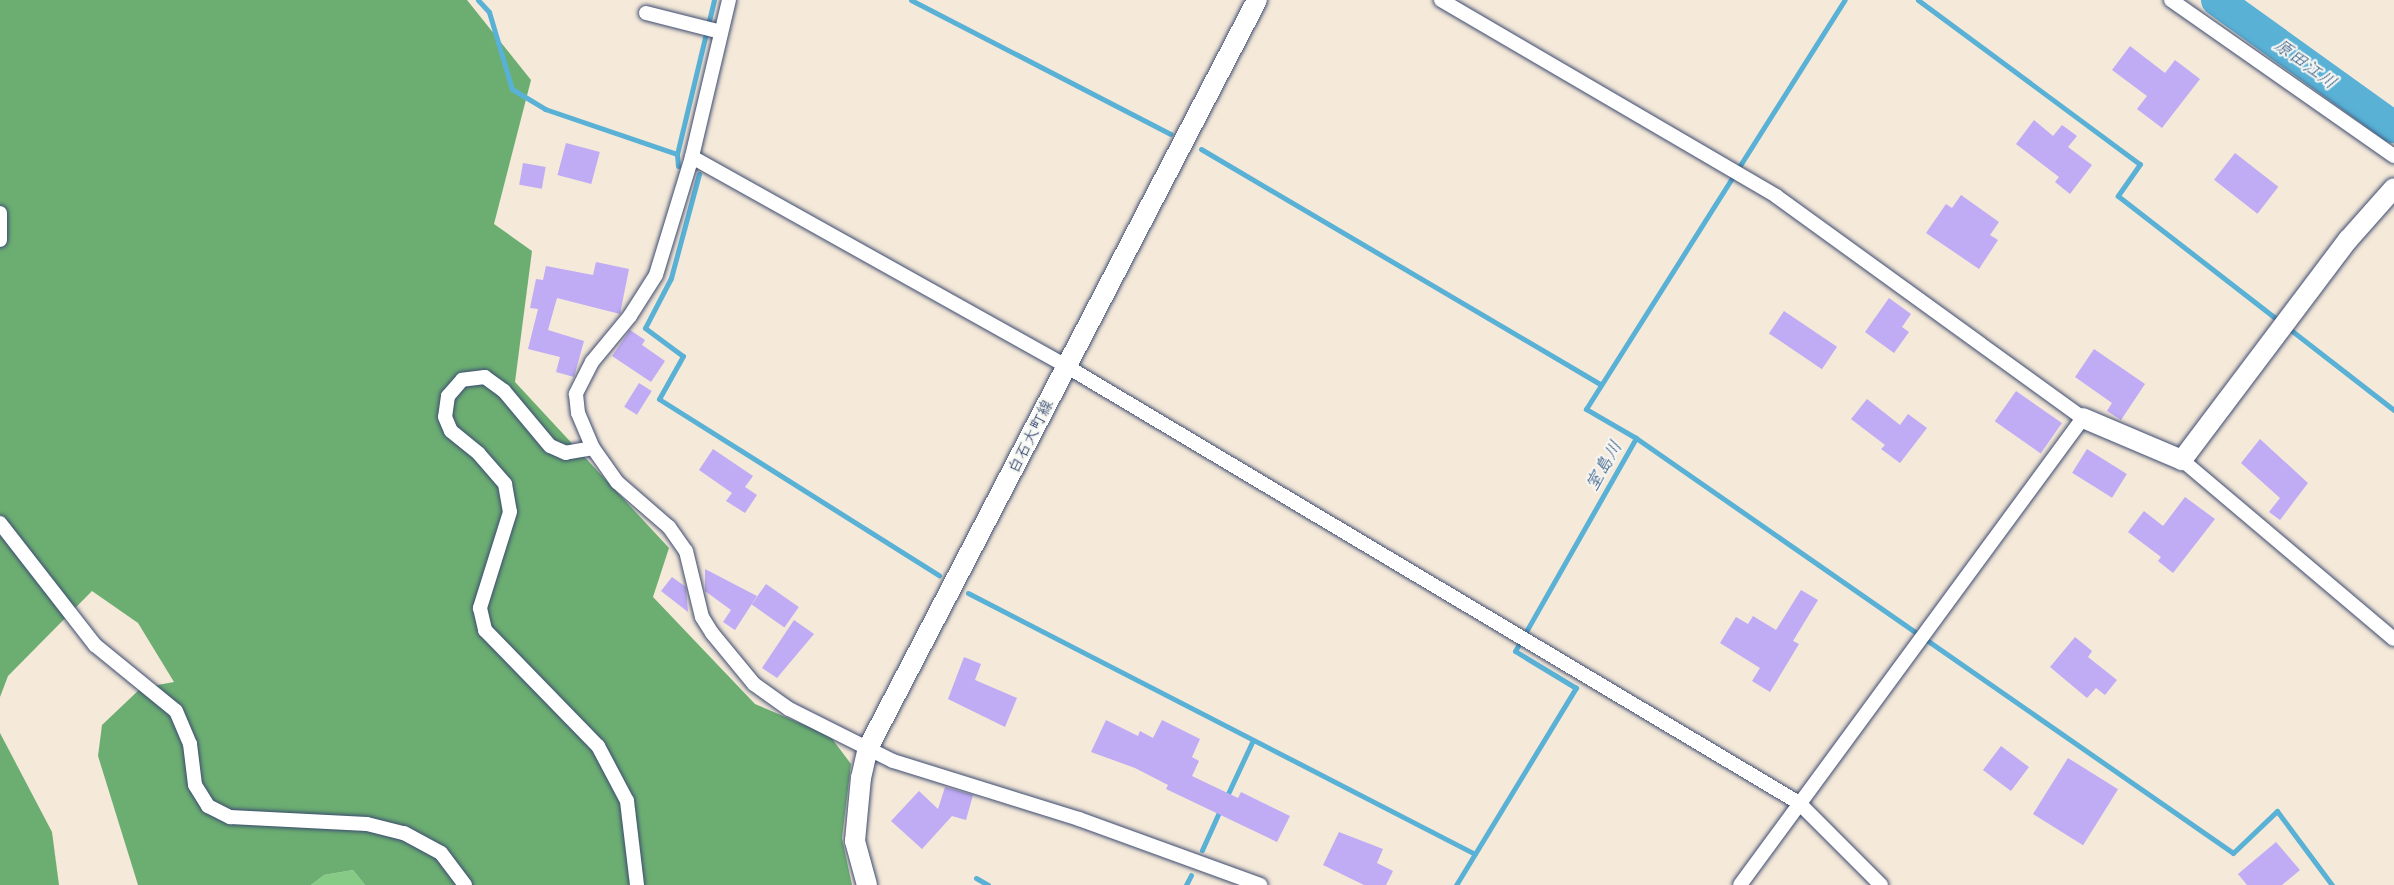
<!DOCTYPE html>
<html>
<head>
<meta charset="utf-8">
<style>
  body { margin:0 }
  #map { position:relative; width:2394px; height:885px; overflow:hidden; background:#f5e9d9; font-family:Mali,"Klee One",sans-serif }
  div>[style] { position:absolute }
  .green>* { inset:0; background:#85ca85 }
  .forest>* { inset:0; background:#6cae72 }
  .stream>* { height:5px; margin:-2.5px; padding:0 2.5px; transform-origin:2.5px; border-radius:2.5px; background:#59b1d6 }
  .river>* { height:32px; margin:-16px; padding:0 16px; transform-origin:16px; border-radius:16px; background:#59b1d6 }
  .building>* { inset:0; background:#c0abf5; transform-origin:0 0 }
  .roads { filter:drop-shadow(0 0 2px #3c4b70) drop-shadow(0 0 2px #3c4b70) }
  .street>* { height:14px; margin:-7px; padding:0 7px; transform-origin:7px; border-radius:7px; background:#fff }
  .secondary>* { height:20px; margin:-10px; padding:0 10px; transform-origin:10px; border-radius:10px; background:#fff }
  span { translate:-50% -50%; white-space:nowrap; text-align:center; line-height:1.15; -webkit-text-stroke:4.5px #f6f6f2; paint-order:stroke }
  .street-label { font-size:16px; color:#1b2f5e }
  .water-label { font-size:18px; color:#2e5682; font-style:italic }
</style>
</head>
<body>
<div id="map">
  <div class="green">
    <div style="clip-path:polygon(353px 870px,365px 885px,311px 885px,324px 875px)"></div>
  </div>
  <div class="forest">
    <div style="clip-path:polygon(0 0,467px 0,531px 80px,494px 224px,532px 251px,515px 382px,669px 548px,653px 597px,755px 704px,830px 736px,851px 764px,842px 838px,852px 885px,365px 885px,353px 870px,324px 875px,311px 885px,138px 885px,98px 756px,102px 725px,141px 688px,174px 682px,138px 623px,92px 591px,8px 676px,0 697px)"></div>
    <div style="clip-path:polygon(0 733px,52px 832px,59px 885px,0 885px)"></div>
  </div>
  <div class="stream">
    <div style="left:478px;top:0;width:16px;rotate:47deg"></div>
    <div style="left:489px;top:12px;width:80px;rotate:73.4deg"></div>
    <div style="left:512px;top:89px;width:39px;rotate:31deg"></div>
    <div style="left:545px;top:109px;width:139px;rotate:18.8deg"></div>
    <div style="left:911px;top:0;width:292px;rotate:27.3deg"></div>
    <div style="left:1918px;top:0;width:276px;rotate:36.5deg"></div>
    <div style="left:2140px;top:164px;width:39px;rotate:125deg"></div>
    <div style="left:2118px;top:196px;width:349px;rotate:37.8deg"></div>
    <div style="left:1201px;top:149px;width:464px;rotate:30.5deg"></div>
    <div style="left:678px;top:166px;width:12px;rotate:-95deg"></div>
    <div style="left:677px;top:154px;width:158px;rotate:-76.5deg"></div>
    <div style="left:699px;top:174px;width:108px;rotate:105.1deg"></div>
    <div style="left:671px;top:278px;width:56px;rotate:117.5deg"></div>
    <div style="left:645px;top:328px;width:47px;rotate:36.4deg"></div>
    <div style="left:683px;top:356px;width:49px;rotate:119.2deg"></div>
    <div style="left:659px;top:399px;width:331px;rotate:32.2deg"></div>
    <div style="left:1636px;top:438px;width:727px;rotate:34.8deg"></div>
    <div style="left:2233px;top:853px;width:61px;rotate:-43.7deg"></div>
    <div style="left:2277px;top:811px;width:92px;rotate:53.4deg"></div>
    <div style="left:968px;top:593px;width:570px;rotate:27.24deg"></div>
    <div style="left:1225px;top:800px;width:66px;rotate:-65deg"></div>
    <div style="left:1202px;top:850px;width:46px;rotate:-65.7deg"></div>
    <div style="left:976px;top:878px;width:14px;rotate:30deg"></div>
    <div style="left:1186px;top:885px;width:11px;rotate:-63deg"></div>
    <div style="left:1456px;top:885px;width:231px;rotate:-58.7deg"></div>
    <div style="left:1576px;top:688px;width:71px;rotate:-148.8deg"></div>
    <div style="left:1515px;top:651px;width:245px;rotate:-60.4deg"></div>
    <div style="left:1636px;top:438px;width:58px;rotate:-149.9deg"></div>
    <div style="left:1586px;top:409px;width:484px;rotate:-57.7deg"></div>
  </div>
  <div class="river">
    <div style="left:2217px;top:0;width:218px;rotate:35.7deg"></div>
  </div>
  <div class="building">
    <div style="clip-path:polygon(2130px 46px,2165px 73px,2175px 60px,2200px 79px,2162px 128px,2137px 109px,2147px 96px,2112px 70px)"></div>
    <div style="clip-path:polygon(2034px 120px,2053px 136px,2062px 125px,2077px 136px,2068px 147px,2092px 165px,2070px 194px,2055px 182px,2059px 177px,2016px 144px)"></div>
    <div style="left:566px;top:143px;width:35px;height:33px;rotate:15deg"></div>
    <div style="left:2235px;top:153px;width:55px;height:34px;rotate:38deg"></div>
    <div style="left:523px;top:163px;width:23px;height:22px;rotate:10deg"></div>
    <div style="clip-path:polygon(1961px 195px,1999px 222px,1990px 235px,1998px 240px,1979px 269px,1926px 233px,1946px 204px,1952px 208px)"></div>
    <div style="clip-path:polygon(596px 262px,629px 269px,620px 314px,557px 298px,548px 330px,584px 341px,574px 377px,556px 372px,560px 357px,528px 349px,538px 309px,530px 308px,536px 279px,543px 280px,546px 266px,593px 275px)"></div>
    <div style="clip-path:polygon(1889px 298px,1911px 314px,1902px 327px,1909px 332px,1894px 353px,1865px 332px)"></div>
    <div style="left:1784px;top:311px;width:64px;height:27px;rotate:34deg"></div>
    <div style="clip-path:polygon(630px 330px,645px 340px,642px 345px,665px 361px,651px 382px,612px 356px)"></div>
    <div style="clip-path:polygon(2094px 349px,2145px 384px,2121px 420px,2107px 411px,2112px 403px,2075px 377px)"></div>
    <div style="left:639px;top:383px;width:15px;height:28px;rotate:32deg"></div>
    <div style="left:2016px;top:391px;width:56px;height:37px;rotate:35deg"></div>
    <div style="clip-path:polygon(1867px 399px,1900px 425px,1908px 414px,1927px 428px,1900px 463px,1881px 449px,1885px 445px,1851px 419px)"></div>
    <div style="clip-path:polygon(2260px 439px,2308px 483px,2280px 520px,2269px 512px,2280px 498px,2241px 463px)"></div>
    <div style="clip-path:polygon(713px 449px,753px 476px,745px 487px,757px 495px,745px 513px,726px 501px,732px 493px,699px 470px)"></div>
    <div style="left:2087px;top:449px;width:47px;height:28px;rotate:32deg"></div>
    <div style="clip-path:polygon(2185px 497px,2215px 519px,2173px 573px,2158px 561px,2161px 557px,2128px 532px,2144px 511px,2163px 526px)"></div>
    <div style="clip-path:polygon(705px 569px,757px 596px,735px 630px,723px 622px,731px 610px,705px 591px)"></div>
    <div style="clip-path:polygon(672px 577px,686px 587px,688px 612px,661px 591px)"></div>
    <div style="left:766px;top:584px;width:40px;height:25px;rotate:35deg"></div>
    <div style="clip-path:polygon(1801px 590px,1818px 600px,1793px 641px,1799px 644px,1770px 692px,1752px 681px,1760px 668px,1720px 643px,1736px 617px,1748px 624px,1753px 616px,1776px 630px)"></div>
    <div style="clip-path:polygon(794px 620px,814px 634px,777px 678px,762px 668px)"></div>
    <div style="clip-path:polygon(2075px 637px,2092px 651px,2088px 657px,2117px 680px,2105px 695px,2096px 688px,2087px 698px,2050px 667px)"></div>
    <div style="clip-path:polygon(964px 657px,981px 664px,975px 680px,1017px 698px,1005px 727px,948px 699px)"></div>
    <div style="clip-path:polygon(1106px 720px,1138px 736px,1140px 731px,1153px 738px,1162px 720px,1200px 739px,1192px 757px,1199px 761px,1192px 776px,1238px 798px,1241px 792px,1290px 816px,1277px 842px,1166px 789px,1168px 785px,1135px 768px,1091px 752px)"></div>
    <div style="left:2001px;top:746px;width:35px;height:30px;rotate:37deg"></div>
    <div style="left:2068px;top:758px;width:59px;height:66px;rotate:32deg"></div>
    <div style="clip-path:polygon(945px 787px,973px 795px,966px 820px,952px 816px,922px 849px,891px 821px,919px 791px,938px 809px)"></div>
    <div style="clip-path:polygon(1339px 832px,1383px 849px,1377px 863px,1393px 871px,1386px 885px,1364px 885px,1323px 865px)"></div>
    <div style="clip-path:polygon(2276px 842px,2300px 870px,2282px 885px,2247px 885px,2238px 874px)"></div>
  </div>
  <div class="roads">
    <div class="street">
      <div style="left:729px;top:0;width:161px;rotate:103.3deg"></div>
      <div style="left:692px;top:157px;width:123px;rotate:107deg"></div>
      <div style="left:656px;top:275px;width:49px;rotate:122.4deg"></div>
      <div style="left:630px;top:316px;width:60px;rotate:129.6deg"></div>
      <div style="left:592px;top:362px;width:36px;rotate:117deg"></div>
      <div style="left:576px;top:394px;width:19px;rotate:84deg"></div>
      <div style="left:578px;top:413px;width:38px;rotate:67deg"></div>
      <div style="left:593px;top:448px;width:42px;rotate:54.8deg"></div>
      <div style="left:617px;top:482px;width:69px;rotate:40.9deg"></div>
      <div style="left:669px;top:527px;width:29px;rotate:55deg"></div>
      <div style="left:686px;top:551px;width:68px;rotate:76.4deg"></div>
      <div style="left:702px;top:617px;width:19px;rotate:58deg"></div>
      <div style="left:712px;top:633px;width:66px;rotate:50.5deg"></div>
      <div style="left:754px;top:684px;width:43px;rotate:35.5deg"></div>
      <div style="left:789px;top:709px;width:116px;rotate:26.6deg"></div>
      <div style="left:893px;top:761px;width:195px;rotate:17.3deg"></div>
      <div style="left:1079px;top:819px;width:193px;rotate:20deg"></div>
      <div style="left:1441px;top:0;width:388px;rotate:30.3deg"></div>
      <div style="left:1776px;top:196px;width:379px;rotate:35.9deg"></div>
      <div style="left:2083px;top:418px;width:579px;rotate:126.3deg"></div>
      <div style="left:2171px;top:0;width:272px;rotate:35deg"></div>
      <div style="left:646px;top:13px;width:77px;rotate:14.2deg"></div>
      <div style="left:692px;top:157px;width:428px;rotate:29.2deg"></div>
      <div style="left:1066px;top:366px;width:853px;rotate:30.8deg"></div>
      <div style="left:1799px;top:803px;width:116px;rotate:45deg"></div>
      <div style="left:0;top:213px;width:27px;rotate:90deg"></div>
      <div style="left:593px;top:448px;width:27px;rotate:170deg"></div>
      <div style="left:566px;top:453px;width:17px;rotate:-156deg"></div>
      <div style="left:550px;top:446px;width:72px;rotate:-129.9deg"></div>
      <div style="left:504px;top:391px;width:24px;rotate:-144deg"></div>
      <div style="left:485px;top:377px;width:23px;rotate:173deg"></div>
      <div style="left:462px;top:380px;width:21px;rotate:131deg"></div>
      <div style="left:448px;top:396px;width:21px;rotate:98deg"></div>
      <div style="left:445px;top:417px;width:15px;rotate:67deg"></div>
      <div style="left:451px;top:431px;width:36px;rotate:39deg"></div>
      <div style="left:479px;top:454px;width:40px;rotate:49deg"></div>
      <div style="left:505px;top:484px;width:28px;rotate:80deg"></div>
      <div style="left:510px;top:512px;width:101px;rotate:107.4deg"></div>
      <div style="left:480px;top:608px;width:23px;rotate:77deg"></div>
      <div style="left:485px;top:630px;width:162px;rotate:45.8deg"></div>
      <div style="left:598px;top:746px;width:62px;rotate:62.2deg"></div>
      <div style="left:627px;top:801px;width:85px;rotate:83.2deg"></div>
      <div style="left:2182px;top:460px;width:277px;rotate:40.2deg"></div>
      <div style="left:0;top:523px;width:155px;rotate:52.1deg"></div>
      <div style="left:95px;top:645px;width:104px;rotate:39.2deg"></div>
      <div style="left:176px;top:711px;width:36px;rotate:67deg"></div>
      <div style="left:190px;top:744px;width:41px;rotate:83deg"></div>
      <div style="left:195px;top:785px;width:25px;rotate:58deg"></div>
      <div style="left:208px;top:806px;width:25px;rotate:27deg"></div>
      <div style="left:230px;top:817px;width:137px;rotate:2.9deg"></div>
      <div style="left:367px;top:824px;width:38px;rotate:14deg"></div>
      <div style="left:404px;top:833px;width:42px;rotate:28.4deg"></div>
      <div style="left:441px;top:853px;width:40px;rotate:53deg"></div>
    </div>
    <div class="secondary">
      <div style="left:2083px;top:418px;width:108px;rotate:23deg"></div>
      <div style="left:2182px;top:460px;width:276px;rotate:-53deg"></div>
      <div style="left:2348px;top:240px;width:69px;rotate:-48.5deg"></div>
      <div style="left:867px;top:885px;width:46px;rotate:-105.3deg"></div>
      <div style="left:855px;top:841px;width:63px;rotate:-84.6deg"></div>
      <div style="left:861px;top:778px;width:31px;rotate:-77deg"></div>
      <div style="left:868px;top:748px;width:843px;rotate:-62.52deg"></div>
    </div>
  </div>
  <div class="street-label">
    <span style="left:1030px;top:436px;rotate:-63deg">白石大町線</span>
  </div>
  <div class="water-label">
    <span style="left:2306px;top:63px;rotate:36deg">原田江川</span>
    <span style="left:1603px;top:465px;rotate:-60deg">室島川</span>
  </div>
</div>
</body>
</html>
